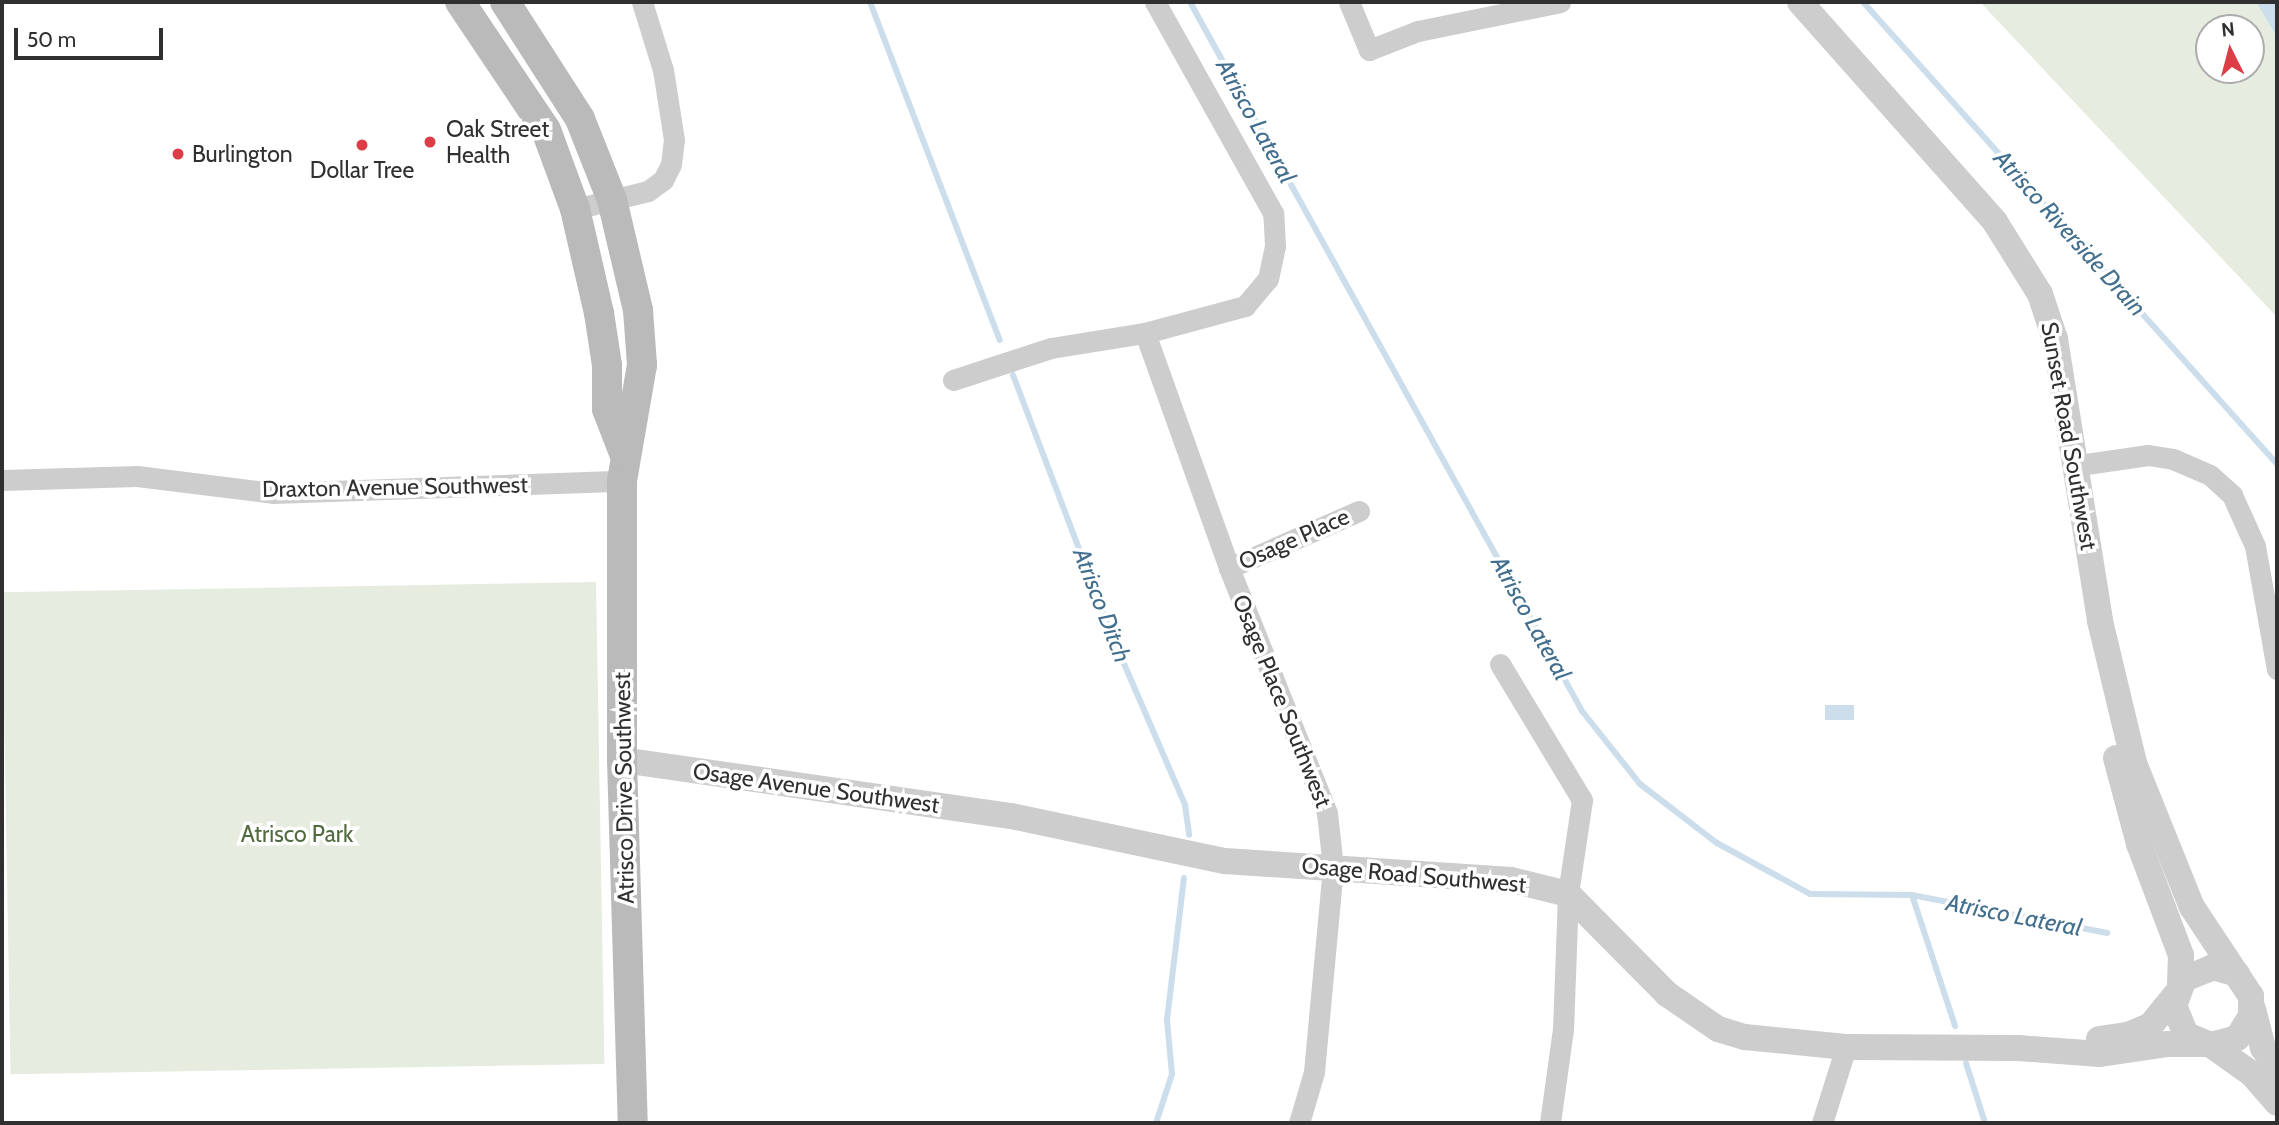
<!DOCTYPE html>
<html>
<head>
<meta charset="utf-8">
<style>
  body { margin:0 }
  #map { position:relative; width:2279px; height:1125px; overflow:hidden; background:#fff; font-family:Cabin,sans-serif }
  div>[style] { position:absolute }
  .green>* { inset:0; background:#e6ecdf; transform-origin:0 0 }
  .water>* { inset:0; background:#ccdeeb; transform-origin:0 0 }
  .stream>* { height:6px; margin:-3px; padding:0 3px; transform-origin:3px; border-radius:3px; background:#ccdeeb }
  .minor>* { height:21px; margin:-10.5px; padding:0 10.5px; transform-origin:10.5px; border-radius:10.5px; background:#cdcdcd }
  .tertiary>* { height:26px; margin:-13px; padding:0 13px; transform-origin:13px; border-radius:13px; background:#cdcdcd }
  .secondary>* { height:30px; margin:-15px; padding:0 15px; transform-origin:15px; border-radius:15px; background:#bababa }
  .dots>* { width:19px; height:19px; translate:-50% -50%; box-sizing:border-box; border:4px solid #fff; border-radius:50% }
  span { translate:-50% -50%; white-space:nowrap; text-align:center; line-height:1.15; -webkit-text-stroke:7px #fff; paint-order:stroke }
  .poi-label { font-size:23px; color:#303030 }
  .left { translate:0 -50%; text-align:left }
  .street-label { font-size:23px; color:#303030 }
  .park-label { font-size:23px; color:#526a3f }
  .water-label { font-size:24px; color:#426f8e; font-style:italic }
  .frame { position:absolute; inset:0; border:4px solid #303030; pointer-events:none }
  .north { position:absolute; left:2195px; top:14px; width:70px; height:70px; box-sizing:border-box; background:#fff; border:2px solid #acacac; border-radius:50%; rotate:354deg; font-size:19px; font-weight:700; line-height:28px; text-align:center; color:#303030 }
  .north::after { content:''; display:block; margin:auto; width:24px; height:32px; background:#dc3d46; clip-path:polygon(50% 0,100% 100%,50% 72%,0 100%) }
  .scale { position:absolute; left:14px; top:28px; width:149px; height:32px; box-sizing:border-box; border:4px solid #303030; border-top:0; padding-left:9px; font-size:21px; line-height:24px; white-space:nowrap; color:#303030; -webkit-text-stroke:5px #fff; paint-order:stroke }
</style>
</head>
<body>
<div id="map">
  <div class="green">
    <div style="clip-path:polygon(evenodd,1980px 2px,2256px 2px,2277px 37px,2277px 317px,1980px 2px,2209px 28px,2251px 28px,2251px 70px,2209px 70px,2209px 28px)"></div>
    <div style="left:596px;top:582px;width:482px;height:594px;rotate:89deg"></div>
  </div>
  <div class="water">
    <div style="clip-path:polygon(2256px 2px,2277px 2px,2277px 37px)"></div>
    <div style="left:1825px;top:705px;width:29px;height:15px"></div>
  </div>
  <div class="stream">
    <div style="left:870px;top:2px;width:362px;rotate:69deg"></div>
    <div style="left:1190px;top:2px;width:810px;rotate:61.06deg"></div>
    <div style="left:1582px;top:711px;width:93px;rotate:51.5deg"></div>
    <div style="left:1640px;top:784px;width:97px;rotate:37.5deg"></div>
    <div style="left:1717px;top:843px;width:106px;rotate:28.7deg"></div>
    <div style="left:1810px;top:894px;width:102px;rotate:0.6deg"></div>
    <div style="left:1912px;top:895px;width:199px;rotate:11deg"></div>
    <div style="left:1863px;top:2px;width:620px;rotate:48.14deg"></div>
    <div style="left:1013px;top:375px;width:279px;rotate:69.2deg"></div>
    <div style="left:1112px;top:636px;width:184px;rotate:66.6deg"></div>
    <div style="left:1185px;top:805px;width:30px;rotate:82deg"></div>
    <div style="left:1912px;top:895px;width:138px;rotate:71.8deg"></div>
    <div style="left:1966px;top:1063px;width:63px;rotate:72.4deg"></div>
    <div style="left:1156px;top:1123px;width:52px;rotate:-71.9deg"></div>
    <div style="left:1172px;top:1074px;width:54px;rotate:-95.3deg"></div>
    <div style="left:1167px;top:1020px;width:143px;rotate:-83.2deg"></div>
  </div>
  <div class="minor">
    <div style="left:1349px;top:2px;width:52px;rotate:67.4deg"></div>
    <div style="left:1369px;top:50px;width:53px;rotate:-21.2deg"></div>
    <div style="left:1418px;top:31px;width:145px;rotate:-11.5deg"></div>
    <div style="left:575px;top:209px;width:75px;rotate:-13.9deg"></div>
    <div style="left:648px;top:191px;width:19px;rotate:-36deg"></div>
    <div style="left:663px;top:180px;width:18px;rotate:-63deg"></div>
    <div style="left:671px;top:164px;width:24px;rotate:-83deg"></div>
    <div style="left:674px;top:140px;width:71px;rotate:-98.9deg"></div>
    <div style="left:663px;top:70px;width:71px;rotate:-107.2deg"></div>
    <div style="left:1145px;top:333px;width:250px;rotate:70.3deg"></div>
    <div style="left:1229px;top:568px;width:264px;rotate:68.2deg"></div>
    <div style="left:1327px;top:813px;width:54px;rotate:83.7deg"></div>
    <div style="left:1333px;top:867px;width:206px;rotate:95.3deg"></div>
    <div style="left:1314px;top:1072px;width:53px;rotate:106.4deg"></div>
    <div style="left:953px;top:380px;width:103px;rotate:-18.1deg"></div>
    <div style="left:1051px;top:348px;width:95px;rotate:-9.1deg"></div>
    <div style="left:1145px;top:333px;width:104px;rotate:-15.1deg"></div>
    <div style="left:1245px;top:306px;width:35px;rotate:-50deg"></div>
    <div style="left:1268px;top:279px;width:34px;rotate:-78deg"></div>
    <div style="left:1275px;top:246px;width:33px;rotate:-93deg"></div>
    <div style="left:1273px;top:213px;width:242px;rotate:-119.2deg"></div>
    <div style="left:2079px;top:465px;width:70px;rotate:-8.2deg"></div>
    <div style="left:2148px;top:455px;width:25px;rotate:9deg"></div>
    <div style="left:2173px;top:459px;width:40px;rotate:23.4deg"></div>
    <div style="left:2210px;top:475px;width:30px;rotate:42deg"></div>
    <div style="left:2232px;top:495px;width:56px;rotate:65.7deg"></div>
    <div style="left:2255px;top:546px;width:125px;rotate:79.9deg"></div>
    <div style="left:2px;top:480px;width:135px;rotate:-1.7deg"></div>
    <div style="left:137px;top:476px;width:137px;rotate:7.1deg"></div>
    <div style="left:273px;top:493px;width:349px;rotate:-2deg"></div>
    <div style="left:1229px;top:568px;width:142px;rotate:-23.7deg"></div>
    <div style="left:1500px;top:664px;width:159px;rotate:58.9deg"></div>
    <div style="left:1582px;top:800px;width:95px;rotate:98.5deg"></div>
    <div style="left:1568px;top:894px;width:135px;rotate:92.1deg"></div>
    <div style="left:1563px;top:1029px;width:95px;rotate:97.9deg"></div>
    <div style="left:1822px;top:1123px;width:80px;rotate:-72.5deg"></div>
  </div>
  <div class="tertiary">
    <div style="left:1800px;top:2px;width:294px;rotate:48.4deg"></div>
    <div style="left:1995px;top:222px;width:85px;rotate:58deg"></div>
    <div style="left:2040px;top:294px;width:47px;rotate:71.6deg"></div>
    <div style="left:2055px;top:339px;width:286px;rotate:80.9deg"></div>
    <div style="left:2100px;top:621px;width:146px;rotate:76.5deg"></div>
    <div style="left:2134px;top:763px;width:155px;rotate:68.1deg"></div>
    <div style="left:2192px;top:907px;width:107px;rotate:56.5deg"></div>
    <div style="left:2251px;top:996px;width:20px;rotate:90deg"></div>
    <div style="left:2251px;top:1016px;width:26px;rotate:122deg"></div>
    <div style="left:2237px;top:1038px;width:27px;rotate:165deg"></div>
    <div style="left:2211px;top:1045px;width:27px;rotate:-158deg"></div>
    <div style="left:2186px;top:1035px;width:31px;rotate:-112deg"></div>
    <div style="left:2174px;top:1006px;width:29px;rotate:-70deg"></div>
    <div style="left:2184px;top:979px;width:31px;rotate:-22deg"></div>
    <div style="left:2213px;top:967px;width:25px;rotate:16deg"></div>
    <div style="left:2116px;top:758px;width:89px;rotate:75deg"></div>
    <div style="left:2139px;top:844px;width:119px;rotate:69.3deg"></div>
    <div style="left:2181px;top:955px;width:29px;rotate:92deg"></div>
    <div style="left:622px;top:760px;width:393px;rotate:8.2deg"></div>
    <div style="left:1011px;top:816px;width:219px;rotate:11.9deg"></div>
    <div style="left:1225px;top:861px;width:287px;rotate:3.8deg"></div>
    <div style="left:1511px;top:880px;width:59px;rotate:13.8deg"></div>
    <div style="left:1568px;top:894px;width:141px;rotate:45.3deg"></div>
    <div style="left:1667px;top:994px;width:62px;rotate:34.5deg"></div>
    <div style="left:1718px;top:1029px;width:28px;rotate:17deg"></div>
    <div style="left:1745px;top:1037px;width:101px;rotate:5.7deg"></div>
    <div style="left:1846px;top:1047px;width:172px;rotate:0.3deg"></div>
    <div style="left:2018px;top:1048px;width:82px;rotate:4.2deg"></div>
    <div style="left:2100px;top:1054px;width:69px;rotate:-8.4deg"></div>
    <div style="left:2168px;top:1044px;width:36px"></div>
    <div style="left:2253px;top:1009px;width:40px;rotate:75.6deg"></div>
    <div style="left:2263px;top:1048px;width:24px;rotate:54deg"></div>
    <div style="left:2099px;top:1039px;width:29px;rotate:-8deg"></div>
    <div style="left:2128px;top:1035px;width:25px;rotate:-23deg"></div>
    <div style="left:2151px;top:1025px;width:38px;rotate:-51deg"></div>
    <div style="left:2211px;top:1045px;width:50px;rotate:35.3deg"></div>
    <div style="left:2252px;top:1074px;width:38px;rotate:49deg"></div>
  </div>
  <div class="secondary">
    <div style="left:460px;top:2px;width:154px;rotate:56.1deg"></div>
    <div style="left:546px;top:130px;width:84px;rotate:69.8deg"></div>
    <div style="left:575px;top:209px;width:107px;rotate:77deg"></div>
    <div style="left:599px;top:313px;width:53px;rotate:81.3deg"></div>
    <div style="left:607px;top:365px;width:44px;rotate:90deg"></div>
    <div style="left:607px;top:409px;width:47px;rotate:68.9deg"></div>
    <div style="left:505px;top:2px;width:139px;rotate:57.3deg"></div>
    <div style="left:580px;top:119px;width:87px;rotate:68.4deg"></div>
    <div style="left:612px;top:200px;width:113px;rotate:76.7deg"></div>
    <div style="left:638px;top:310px;width:55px;rotate:85.8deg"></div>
    <div style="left:642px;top:365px;width:118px;rotate:99.8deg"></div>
    <div style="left:622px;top:481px;width:279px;rotate:90deg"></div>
    <div style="left:622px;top:760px;width:363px;rotate:88.3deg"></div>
  </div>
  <div class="dots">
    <div style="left:430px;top:142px;background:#dc3d46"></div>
    <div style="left:362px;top:145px;background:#dc3d46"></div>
    <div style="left:178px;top:154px;background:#dc3d46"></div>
  </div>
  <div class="poi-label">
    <span class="left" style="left:446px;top:142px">Oak Street<br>Health</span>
    <span class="left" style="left:192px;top:154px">Burlington</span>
    <span style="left:362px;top:170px">Dollar Tree</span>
  </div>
  <div class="street-label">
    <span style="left:2069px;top:436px;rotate:80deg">Sunset Road Southwest</span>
    <span style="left:395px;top:487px;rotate:-1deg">Draxton Avenue Southwest</span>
    <span style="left:1294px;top:539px;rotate:-24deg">Osage Place</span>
    <span style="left:1282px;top:701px;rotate:68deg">Osage Place Southwest</span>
    <span style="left:624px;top:788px;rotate:-91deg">Atrisco Drive Southwest</span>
    <span style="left:816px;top:788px;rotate:8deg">Osage Avenue Southwest</span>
    <span style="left:1414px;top:875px;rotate:5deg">Osage Road Southwest</span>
  </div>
  <div class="park-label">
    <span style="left:297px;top:834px">Atrisco Park</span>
  </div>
  <div class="water-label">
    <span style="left:1256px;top:121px;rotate:61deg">Atrisco Lateral</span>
    <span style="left:2070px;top:233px;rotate:48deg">Atrisco Riverside Drain</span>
    <span style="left:1102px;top:605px;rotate:69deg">Atrisco Ditch</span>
    <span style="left:1531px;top:618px;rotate:61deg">Atrisco Lateral</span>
    <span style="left:2014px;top:915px;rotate:11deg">Atrisco Lateral</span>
  </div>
  <div class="frame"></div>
  <div class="north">N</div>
  <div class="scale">50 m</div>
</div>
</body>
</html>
